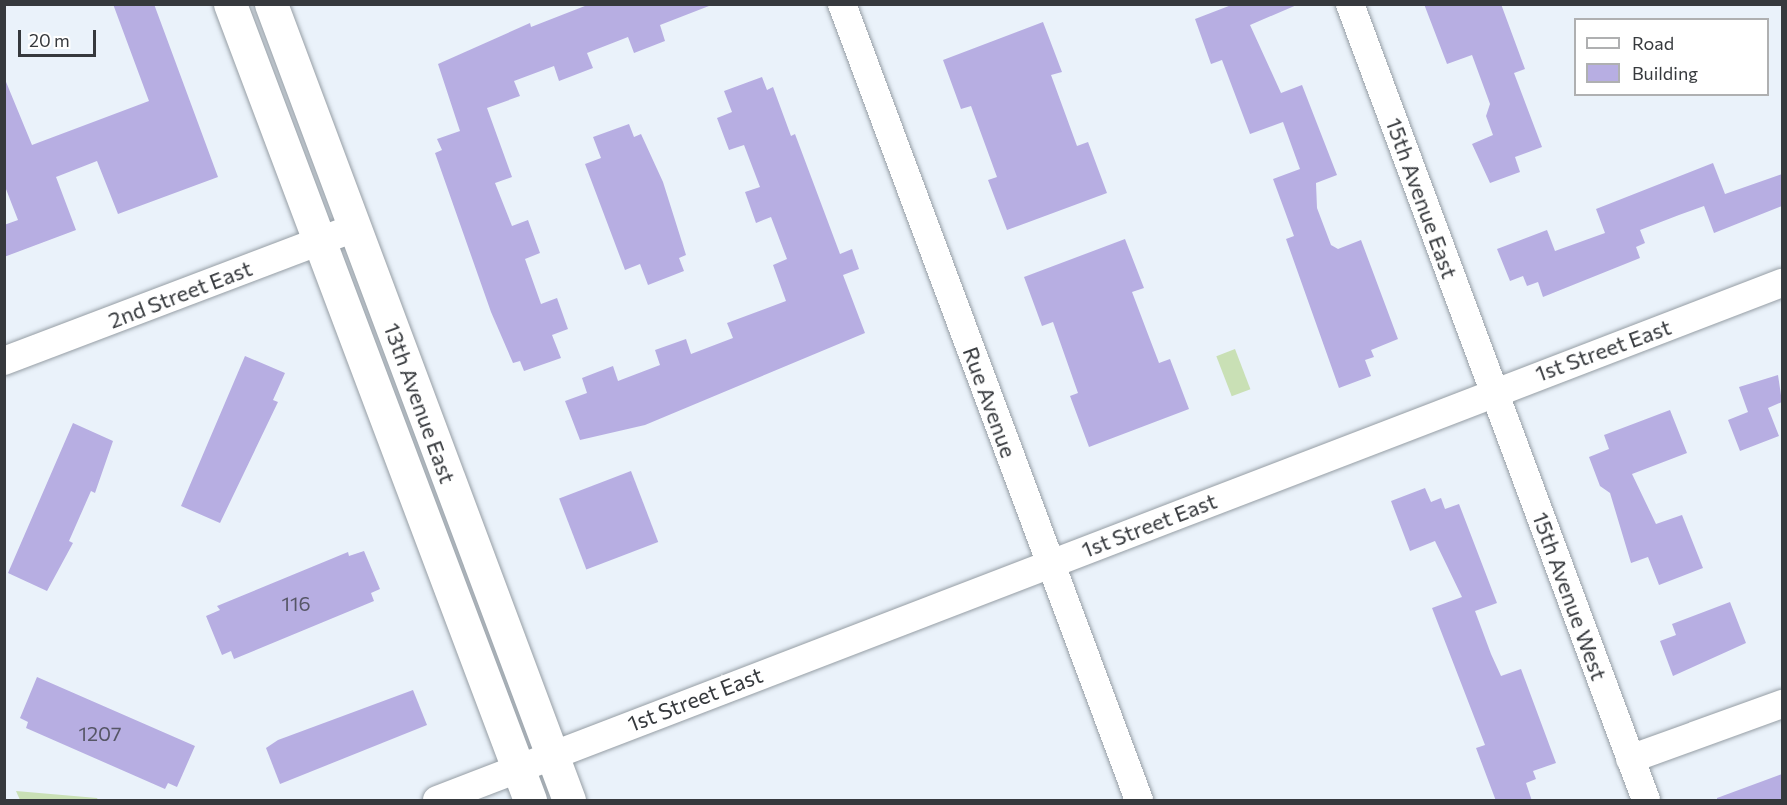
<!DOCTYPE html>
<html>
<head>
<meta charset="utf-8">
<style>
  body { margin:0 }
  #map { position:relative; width:1787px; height:805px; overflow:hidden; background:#eaf2fa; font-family:Commissioner,sans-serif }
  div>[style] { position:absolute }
  .green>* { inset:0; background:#c9e0b5; transform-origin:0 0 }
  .building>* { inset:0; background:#b7aee2; transform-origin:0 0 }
  .roads { filter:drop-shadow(0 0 2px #969ea5) drop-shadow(0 0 2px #969ea5) }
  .minor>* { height:28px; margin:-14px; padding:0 14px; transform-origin:14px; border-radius:14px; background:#fff }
  .secondary>* { height:33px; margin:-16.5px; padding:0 16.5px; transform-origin:16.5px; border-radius:16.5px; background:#fff }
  span { translate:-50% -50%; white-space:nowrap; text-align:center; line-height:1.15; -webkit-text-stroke:4.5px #fff; paint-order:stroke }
  .number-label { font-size:20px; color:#565666 }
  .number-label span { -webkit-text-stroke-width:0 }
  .street-label { font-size:22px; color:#36393d }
  .frame { position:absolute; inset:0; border:6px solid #36393d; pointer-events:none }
  .legend { position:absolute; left:1574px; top:18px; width:195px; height:78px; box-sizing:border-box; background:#fff; border:2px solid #afb0b1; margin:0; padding:8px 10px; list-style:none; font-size:18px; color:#36393d }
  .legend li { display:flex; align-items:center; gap:12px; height:30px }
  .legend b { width:30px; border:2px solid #afb0b1 }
  .scale { position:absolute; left:18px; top:30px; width:78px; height:27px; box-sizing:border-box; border:3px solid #36393d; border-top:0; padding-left:8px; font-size:18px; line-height:21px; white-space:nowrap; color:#36393d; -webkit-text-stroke:4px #fff; paint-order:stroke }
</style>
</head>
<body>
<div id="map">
  <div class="green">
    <div style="left:1235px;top:349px;width:43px;height:20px;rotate:69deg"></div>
    <div style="clip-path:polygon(16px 791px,97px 798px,98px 800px,20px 800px)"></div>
  </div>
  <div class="building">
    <div style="clip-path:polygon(113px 4px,154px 4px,218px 177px,118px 214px,97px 161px,56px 177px,76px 230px,4px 257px,4px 225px,18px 220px,4px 184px,4px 77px,32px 145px,149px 101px)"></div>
    <div style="clip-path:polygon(590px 4px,709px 6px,660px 25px,665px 41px,634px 53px,628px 37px,587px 53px,593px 68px,559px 81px,554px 66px,514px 81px,520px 96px,487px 108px,512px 177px,495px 183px,512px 226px,528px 220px,540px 253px,525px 259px,541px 304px,557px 298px,568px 329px,552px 335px,561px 358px,524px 371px,520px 361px,513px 363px,491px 312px,435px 153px,442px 150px,437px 139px,460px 131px,438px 64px,530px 23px,531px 27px)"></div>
    <div style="clip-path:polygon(1234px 4px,1299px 4px,1250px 25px,1281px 93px,1302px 85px,1337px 175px,1316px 183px,1317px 208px,1331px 245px,1338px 249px,1361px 240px,1398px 339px,1371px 350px,1374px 357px,1365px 360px,1371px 376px,1339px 388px,1286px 239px,1294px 236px,1273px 179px,1300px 169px,1283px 122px,1250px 134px,1222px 60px,1211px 64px,1195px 19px)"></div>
    <div style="clip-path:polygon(1424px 4px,1501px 4px,1525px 69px,1514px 73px,1542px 147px,1515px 157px,1520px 172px,1490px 183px,1472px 144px,1493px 135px,1486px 116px,1490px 104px,1472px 55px,1447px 64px)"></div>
    <div style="clip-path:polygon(1043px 22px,1062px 72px,1051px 75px,1077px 146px,1088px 142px,1107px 193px,1007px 230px,988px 180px,997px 177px,971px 106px,961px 109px,943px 60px)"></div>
    <div style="clip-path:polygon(762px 77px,767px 90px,773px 87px,791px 136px,795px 134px,840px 254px,852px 249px,859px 269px,843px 275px,865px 333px,645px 425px,580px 440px,565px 401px,587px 393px,582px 378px,613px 366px,618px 381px,660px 365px,655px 350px,686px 339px,691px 354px,733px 338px,727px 323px,786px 301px,773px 265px,787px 259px,771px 217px,756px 223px,745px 192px,760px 187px,744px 145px,729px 150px,717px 118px,732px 112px,724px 91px)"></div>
    <div style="clip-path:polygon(629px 124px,634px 137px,641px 134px,663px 182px,686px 255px,679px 258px,684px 271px,648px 285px,640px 264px,625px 270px,585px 164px,601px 158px,593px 137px)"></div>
    <div style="clip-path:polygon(1713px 163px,1725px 194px,1782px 174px,1782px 206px,1714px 233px,1704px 206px,1679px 215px,1640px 230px,1645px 243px,1636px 247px,1640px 258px,1543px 297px,1538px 282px,1527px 286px,1523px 276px,1510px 281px,1497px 249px,1547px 230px,1555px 251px,1605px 233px,1596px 209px)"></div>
    <div style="clip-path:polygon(1125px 239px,1144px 288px,1132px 292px,1146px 329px,1159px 363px,1170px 359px,1189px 409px,1089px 447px,1070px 396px,1078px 393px,1053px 322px,1042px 326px,1024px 277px)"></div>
    <div style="clip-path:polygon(245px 356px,285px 373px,273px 400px,278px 402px,220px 523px,181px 506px)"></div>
    <div style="clip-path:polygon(1778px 375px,1782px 402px,1768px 408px,1779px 436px,1740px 451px,1728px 420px,1748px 412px,1739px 387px)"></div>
    <div style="clip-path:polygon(1670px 410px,1687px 453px,1632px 474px,1656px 524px,1682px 515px,1703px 568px,1659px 585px,1648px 557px,1631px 563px,1610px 493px,1600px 486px,1589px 457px,1609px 449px,1604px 435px)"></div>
    <div style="clip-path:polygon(73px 423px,113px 441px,95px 493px,91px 491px,69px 541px,73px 543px,47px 591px,8px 573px)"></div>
    <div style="left:631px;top:471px;width:76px;height:77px;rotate:69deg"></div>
    <div style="clip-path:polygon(1425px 488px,1431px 502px,1441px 498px,1445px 509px,1459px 504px,1497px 603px,1475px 611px,1491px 654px,1501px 676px,1521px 669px,1556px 763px,1533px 771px,1536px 779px,1526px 783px,1532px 801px,1496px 801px,1476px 748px,1485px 745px,1432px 608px,1462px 597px,1435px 541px,1410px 551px,1391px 501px)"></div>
    <div style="clip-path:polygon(364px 551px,380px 589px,371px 593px,374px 601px,234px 659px,231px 651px,222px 655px,206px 616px,220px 610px,217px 606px,348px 552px,349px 556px)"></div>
    <div style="clip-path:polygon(1730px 602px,1746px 643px,1673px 676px,1660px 641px,1676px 635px,1672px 624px)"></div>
    <div style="clip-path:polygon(37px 677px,195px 746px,177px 787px,168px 783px,165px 789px,26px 728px,28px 722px,20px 718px)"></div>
    <div style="clip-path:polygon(413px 690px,427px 725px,280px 784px,266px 748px,278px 740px)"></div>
    <div style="clip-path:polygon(1782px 774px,1782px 801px,1717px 801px,1717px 798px)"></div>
  </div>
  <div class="roads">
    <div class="minor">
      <div style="left:842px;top:4px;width:850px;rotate:69.54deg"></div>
      <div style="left:1350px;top:4px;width:849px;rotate:69.6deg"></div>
      <div style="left:4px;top:361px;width:375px;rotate:-20.8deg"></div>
      <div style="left:1630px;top:759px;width:162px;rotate:-19.9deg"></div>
      <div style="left:437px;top:800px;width:1441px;rotate:-21.03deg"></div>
    </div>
    <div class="secondary">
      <div style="left:230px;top:4px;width:851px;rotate:69.35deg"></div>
      <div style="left:271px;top:4px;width:850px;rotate:69.48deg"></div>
    </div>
  </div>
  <div class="number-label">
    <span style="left:296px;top:603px">116</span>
    <span style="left:100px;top:733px">1207</span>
  </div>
  <div class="street-label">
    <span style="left:1422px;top:198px;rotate:70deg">15th Avenue East</span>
    <span style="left:180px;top:294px;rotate:-21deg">2nd Street East</span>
    <span style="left:1603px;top:350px;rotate:-20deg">1st Street East</span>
    <span style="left:990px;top:402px;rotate:70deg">Rue Avenue</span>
    <span style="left:420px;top:403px;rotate:70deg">13th Avenue East</span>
    <span style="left:1149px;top:525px;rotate:-21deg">1st Street East</span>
    <span style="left:1570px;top:596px;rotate:70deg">15th Avenue West</span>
    <span style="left:695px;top:699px;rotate:-21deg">1st Street East</span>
  </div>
  <div class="frame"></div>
  <ul class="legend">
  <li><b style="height:8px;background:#fff"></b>Road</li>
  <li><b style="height:16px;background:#b7aee2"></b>Building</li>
  </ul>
  <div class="scale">20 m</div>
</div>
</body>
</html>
